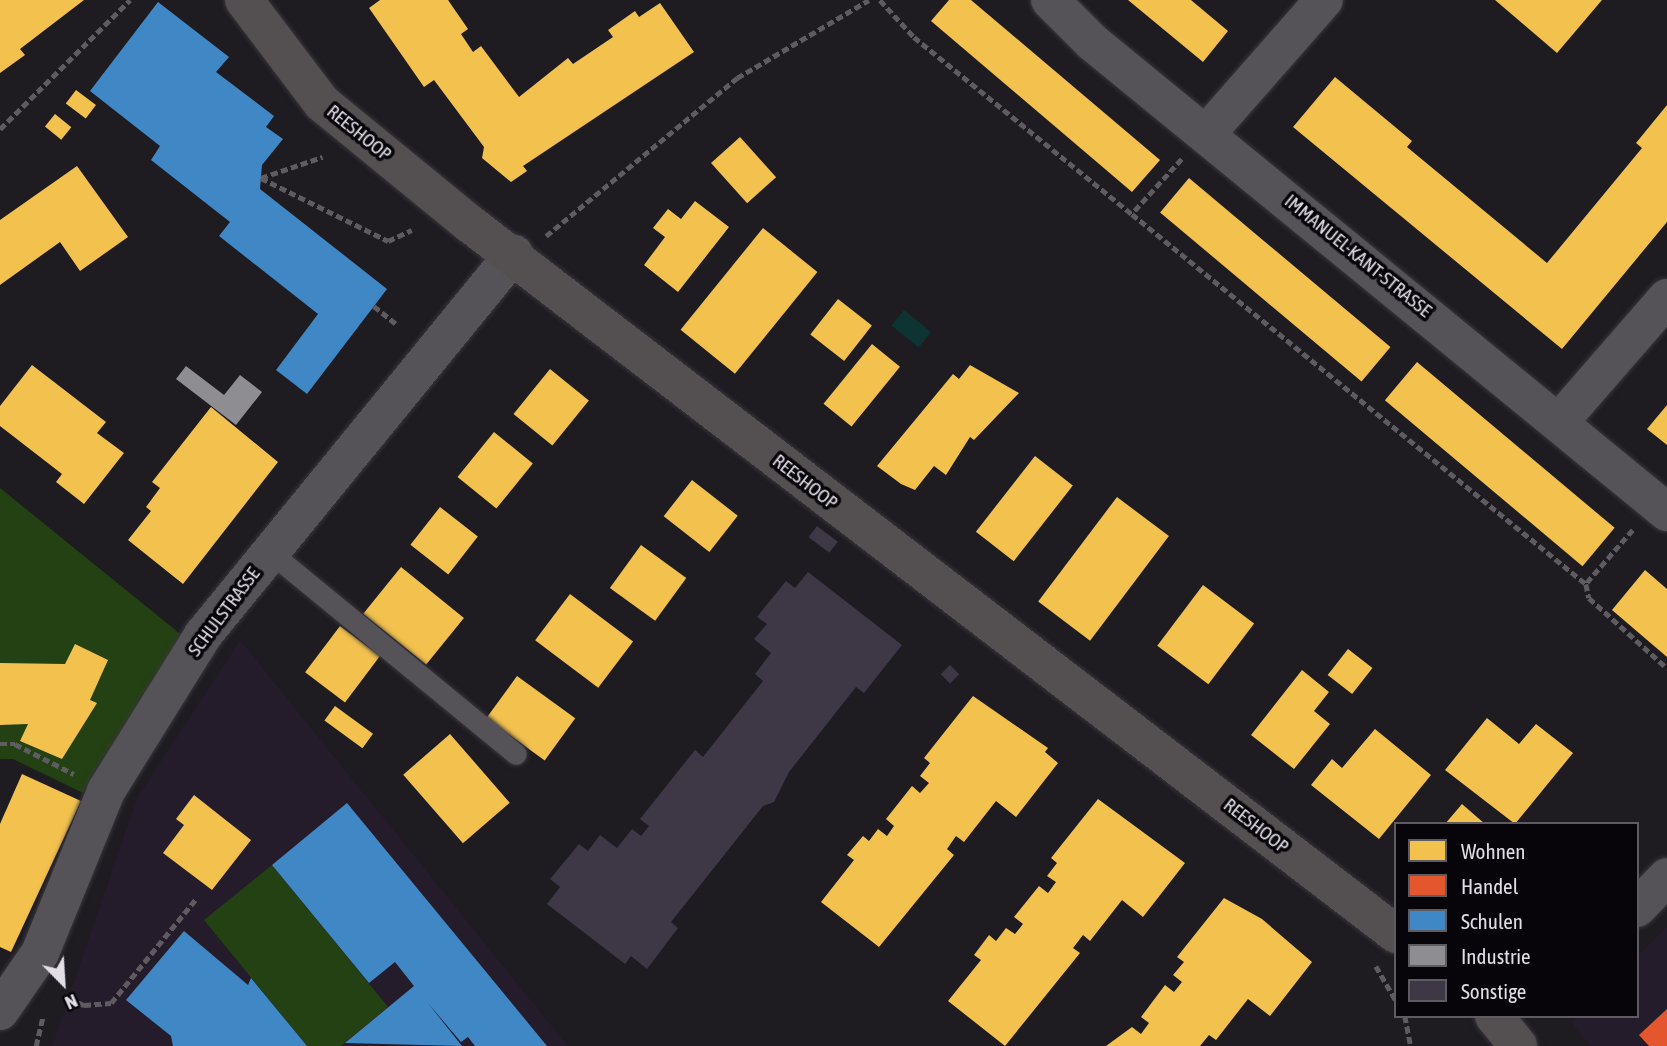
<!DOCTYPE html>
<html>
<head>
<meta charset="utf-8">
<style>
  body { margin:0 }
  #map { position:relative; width:1667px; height:1046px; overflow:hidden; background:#1e1b21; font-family:"Asap Condensed",sans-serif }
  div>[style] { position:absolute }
  .built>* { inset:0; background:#241c2b }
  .green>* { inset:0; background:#244114 }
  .water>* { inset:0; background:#0d3333; transform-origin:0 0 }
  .homes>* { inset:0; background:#f2c14e; transform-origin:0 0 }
  .shops>* { inset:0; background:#e4572e }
  .schools>* { inset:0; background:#3f88c5 }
  .industry>* { inset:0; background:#8d8d92 }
  .building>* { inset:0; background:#3e3846; transform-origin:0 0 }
  .path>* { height:4.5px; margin-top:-2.25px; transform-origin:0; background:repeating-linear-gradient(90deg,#5e5c60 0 7px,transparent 0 10.5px) }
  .roads { filter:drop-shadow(0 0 2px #38353a) drop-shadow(0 0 2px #38353a) }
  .lane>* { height:21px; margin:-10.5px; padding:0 10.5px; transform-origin:10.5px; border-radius:10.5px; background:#555258 }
  .street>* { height:38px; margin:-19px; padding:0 19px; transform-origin:19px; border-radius:19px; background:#555258 }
  .secondary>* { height:38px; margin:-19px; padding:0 19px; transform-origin:19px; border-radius:19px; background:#544f51 }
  span { translate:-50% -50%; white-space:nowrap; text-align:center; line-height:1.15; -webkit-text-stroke:7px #070509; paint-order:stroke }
  .street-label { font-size:19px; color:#e3dee6 }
  .legend { position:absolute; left:1394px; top:822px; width:245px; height:196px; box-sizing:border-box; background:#070509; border:2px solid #5f5c61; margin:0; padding:9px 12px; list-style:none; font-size:21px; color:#e3dee6 }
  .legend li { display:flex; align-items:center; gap:14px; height:35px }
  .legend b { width:35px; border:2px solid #5f5c61 }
  .north { position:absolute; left:28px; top:948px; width:70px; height:70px; -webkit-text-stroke:5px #070509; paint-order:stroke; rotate:156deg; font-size:19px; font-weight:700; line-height:28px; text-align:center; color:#e3dee6 }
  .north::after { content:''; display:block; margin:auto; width:24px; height:32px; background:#e3dee6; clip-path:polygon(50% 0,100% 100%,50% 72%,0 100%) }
</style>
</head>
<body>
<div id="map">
  <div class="built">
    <div style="clip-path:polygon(240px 640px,568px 1046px,52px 1046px,137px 798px)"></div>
    <div style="clip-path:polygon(1667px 927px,1667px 1046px,1591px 1046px,1571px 1023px,1577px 1016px,1637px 1016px,1637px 957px)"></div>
  </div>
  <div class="green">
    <div style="clip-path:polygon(0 488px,184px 637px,83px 793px,13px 759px,0 759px)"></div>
    <div style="clip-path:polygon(272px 865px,388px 1007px,341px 1046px,307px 1046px,204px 920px)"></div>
  </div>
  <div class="water">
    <div style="left:904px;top:310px;width:35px;height:20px;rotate:39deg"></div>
  </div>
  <div class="homes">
    <div style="clip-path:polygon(0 0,84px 0,20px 49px,25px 55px,0 73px)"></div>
    <div style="clip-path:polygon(380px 0,448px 0,468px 29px,461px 34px,473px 52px,481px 46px,519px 97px,568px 58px,573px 64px,613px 37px,608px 30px,635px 11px,639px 17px,660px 3px,694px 52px,523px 166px,527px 171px,511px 182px,482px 158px,484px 147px,434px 80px,424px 87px,369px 8px)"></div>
    <div style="clip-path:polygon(949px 0,971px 0,1160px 160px,1132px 192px,931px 21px)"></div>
    <div style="clip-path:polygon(1128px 0,1191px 0,1228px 31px,1203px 62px)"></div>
    <div style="clip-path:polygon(1495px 0,1602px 0,1557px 53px)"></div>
    <div style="clip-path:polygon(1335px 77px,1412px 141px,1407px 147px,1547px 263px,1642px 148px,1636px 143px,1667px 105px,1667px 222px,1562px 349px,1293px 127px)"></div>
    <div style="left:76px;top:90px;width:25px;height:17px;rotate:37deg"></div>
    <div style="left:55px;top:114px;width:21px;height:16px;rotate:39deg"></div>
    <div style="left:740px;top:137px;width:54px;height:39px;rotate:48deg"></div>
    <div style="clip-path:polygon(77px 166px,128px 237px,80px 271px,60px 242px,0 285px,0 220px)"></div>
    <div style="left:1189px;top:178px;width:263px;height:45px;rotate:40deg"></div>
    <div style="clip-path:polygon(695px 201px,729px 227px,678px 292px,644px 265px,665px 237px,653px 228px,668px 209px,681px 219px)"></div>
    <div style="left:763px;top:228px;width:70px;height:131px;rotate:39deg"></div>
    <div style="left:838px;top:299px;width:43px;height:45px;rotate:38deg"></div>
    <div style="left:872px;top:344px;width:36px;height:77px;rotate:39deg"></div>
    <div style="left:1417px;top:362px;width:258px;height:50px;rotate:40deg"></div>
    <div style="clip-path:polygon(32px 365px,106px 422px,97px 433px,124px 453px,84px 504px,56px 482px,62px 474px,0 426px,0 406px)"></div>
    <div style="clip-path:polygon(970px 365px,1019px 393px,974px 440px,970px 437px,946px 475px,934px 466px,915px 490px,901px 484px,877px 466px,953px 374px,959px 379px)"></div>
    <div style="left:550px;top:369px;width:50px;height:58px;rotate:39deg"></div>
    <div style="clip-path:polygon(1667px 405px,1667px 445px,1647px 429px)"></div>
    <div style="clip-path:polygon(211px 407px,278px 462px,183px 584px,128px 540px,151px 511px,146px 507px,160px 488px,152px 482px)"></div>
    <div style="left:494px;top:432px;width:50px;height:58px;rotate:39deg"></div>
    <div style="left:1035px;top:456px;width:48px;height:96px;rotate:38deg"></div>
    <div style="left:692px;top:480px;width:58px;height:46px;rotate:38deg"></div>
    <div style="left:1117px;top:497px;width:65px;height:131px;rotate:37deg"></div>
    <div style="left:440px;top:507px;width:48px;height:48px;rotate:38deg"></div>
    <div style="left:641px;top:545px;width:56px;height:53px;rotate:36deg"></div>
    <div style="left:401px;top:567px;width:81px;height:60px;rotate:39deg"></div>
    <div style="clip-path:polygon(1645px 570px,1667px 589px,1667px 657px,1612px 610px)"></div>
    <div style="left:1203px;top:585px;width:64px;height:76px;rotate:37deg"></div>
    <div style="left:570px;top:594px;width:79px;height:58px;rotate:37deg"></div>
    <div style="left:340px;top:626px;width:50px;height:58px;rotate:37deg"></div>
    <div style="clip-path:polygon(75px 644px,108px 660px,90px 700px,97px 703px,62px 759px,20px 741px,28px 724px,0 725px,0 663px,65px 664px)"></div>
    <div style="left:1348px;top:649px;width:31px;height:33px;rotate:38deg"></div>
    <div style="clip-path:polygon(1302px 670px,1329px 692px,1314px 711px,1330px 724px,1294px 769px,1251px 735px)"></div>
    <div style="left:517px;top:676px;width:72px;height:52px;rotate:36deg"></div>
    <div style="clip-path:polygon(973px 696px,1048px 748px,1045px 752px,1058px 763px,1016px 817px,996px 801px,964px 842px,956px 836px,947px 849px,954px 855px,879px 947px,821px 902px,854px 860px,847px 855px,863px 836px,869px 841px,878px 829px,887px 836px,894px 826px,886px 819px,912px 786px,920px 793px,929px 783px,920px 776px,930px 763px,924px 758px)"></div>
    <div style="left:335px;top:706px;width:47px;height:18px;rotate:36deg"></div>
    <div style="clip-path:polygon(1487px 718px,1519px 744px,1536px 724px,1573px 753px,1515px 824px,1445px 770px)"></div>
    <div style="clip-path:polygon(1375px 729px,1431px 775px,1379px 839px,1311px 785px,1332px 759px,1342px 768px)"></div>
    <div style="left:450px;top:734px;width:91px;height:62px;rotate:49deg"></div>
    <div style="clip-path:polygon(22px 774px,81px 801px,11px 952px,0 947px,0 824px)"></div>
    <div style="clip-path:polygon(194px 795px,251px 840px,212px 890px,163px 853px,184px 825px,176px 819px)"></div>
    <div style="clip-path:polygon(1098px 799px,1185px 863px,1143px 917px,1122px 900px,1090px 941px,1083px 935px,1073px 948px,1080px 953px,1005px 1046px,948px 1001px,981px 960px,974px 955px,989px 935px,996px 941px,1006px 928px,1015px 934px,1023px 924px,1014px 917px,1039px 886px,1048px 893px,1056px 882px,1047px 876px,1057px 863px,1051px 858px)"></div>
    <div style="clip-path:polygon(1462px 804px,1485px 824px,1445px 824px)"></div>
    <div style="clip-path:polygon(1224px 898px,1262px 919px,1312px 962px,1270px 1016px,1248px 999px,1216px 1040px,1209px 1035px,1200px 1046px,1106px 1046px,1132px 1027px,1141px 1034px,1149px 1023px,1141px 1017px,1165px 985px,1174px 992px,1182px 982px,1173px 975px,1184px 962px,1177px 957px)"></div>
  </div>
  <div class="shops">
    <div style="clip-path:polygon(1667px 1009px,1667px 1046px,1649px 1046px,1639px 1035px)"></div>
  </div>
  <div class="schools">
    <div style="clip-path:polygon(158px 2px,229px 57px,216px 72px,274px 116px,266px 127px,283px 139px,262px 165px,260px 189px,387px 289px,307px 394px,276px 370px,318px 314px,219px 236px,230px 222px,151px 160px,160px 146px,90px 91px)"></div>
    <div style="clip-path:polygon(347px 803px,547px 1046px,475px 1046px,468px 1037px,461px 1042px,427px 1002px,462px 1046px,345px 1043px,414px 986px,395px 962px,369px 983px,272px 865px)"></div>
    <div style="clip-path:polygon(184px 931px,248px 985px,251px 978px,307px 1046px,173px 1046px,171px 1036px,126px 1000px)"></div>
  </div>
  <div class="industry">
    <div style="clip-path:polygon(186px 366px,224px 395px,240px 375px,262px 392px,236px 425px,176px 379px)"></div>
  </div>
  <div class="building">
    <div style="left:817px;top:526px;width:26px;height:14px;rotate:37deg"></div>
    <div style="clip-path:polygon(808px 572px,902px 645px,864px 693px,856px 687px,789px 772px,774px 802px,763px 806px,671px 922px,678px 928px,647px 969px,631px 956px,625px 964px,547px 904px,560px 887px,550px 879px,579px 844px,588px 851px,600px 835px,617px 848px,632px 829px,641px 836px,649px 826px,640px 819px,695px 750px,703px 757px,763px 681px,755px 674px,771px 653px,754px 639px,767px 624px,757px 617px,786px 581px,795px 588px)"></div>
    <div style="left:950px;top:665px;width:13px;height:13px;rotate:45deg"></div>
  </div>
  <div class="path">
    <div style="left:880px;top:0;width:50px;rotate:47.4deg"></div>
    <div style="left:914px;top:37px;width:281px;rotate:39.1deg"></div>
    <div style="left:0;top:129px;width:183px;rotate:-44.8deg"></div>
    <div style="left:1182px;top:159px;width:74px;rotate:132.3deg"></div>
    <div style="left:1132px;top:214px;width:586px;rotate:39.18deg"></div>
    <div style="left:261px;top:178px;width:142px;rotate:26.4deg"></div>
    <div style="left:388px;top:241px;width:26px;rotate:-25deg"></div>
    <div style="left:261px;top:178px;width:65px;rotate:-19deg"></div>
    <div style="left:546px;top:236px;width:248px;rotate:-39.6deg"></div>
    <div style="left:737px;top:78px;width:153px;rotate:-30.6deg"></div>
    <div style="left:374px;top:306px;width:28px;rotate:39deg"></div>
    <div style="left:1633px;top:530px;width:72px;rotate:131deg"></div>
    <div style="left:1586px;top:584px;width:14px;rotate:78deg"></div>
    <div style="left:1589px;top:598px;width:105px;rotate:41.9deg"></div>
    <div style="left:0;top:744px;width:15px"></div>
    <div style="left:15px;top:744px;width:66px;rotate:27deg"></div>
    <div style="left:1376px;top:966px;width:39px;rotate:60deg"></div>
    <div style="left:69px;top:998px;width:17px;rotate:25deg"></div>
    <div style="left:84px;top:1005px;width:27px;rotate:-4deg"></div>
    <div style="left:111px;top:1003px;width:133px;rotate:-50.8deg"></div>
    <div style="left:1405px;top:1016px;width:31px;rotate:79deg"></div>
    <div style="left:36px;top:1046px;width:31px;rotate:-77deg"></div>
  </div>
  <div class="roads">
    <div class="lane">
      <div style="left:270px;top:552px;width:318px;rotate:39.4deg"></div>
    </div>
    <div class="street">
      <div style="left:1050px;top:0;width:59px;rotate:45deg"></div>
      <div style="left:1092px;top:42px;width:743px;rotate:39.26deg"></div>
      <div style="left:1207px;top:133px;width:177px;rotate:-48.7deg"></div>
      <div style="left:1560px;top:421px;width:163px;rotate:-49deg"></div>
      <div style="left:1637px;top:908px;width:43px;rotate:-45.9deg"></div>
      <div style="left:0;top:1011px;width:70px;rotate:-55.4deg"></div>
      <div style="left:40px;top:953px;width:175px;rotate:-67.8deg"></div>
      <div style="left:106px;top:791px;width:184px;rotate:-58.1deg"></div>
      <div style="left:203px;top:635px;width:492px;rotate:-50.8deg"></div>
    </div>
    <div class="secondary">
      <div style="left:244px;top:0;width:129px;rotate:52.9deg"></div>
      <div style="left:322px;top:103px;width:191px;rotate:39.3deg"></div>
      <div style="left:470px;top:224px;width:1167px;rotate:37.48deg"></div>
      <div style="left:1494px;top:1016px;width:38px;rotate:51deg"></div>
    </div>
  </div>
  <div class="street-label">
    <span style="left:359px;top:133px;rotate:39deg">REESHOOP</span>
    <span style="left:1358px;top:256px;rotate:39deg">IMMANUEL-KANT-STRASSE</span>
    <span style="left:805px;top:482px;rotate:38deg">REESHOOP</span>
    <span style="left:224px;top:612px;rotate:-53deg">SCHULSTRASSE</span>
    <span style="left:1256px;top:826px;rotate:38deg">REESHOOP</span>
  </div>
  <ul class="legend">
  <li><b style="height:19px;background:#f2c14e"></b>Wohnen</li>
  <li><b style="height:19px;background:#e4572e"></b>Handel</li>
  <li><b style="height:19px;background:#3f88c5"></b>Schulen</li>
  <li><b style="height:19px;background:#8d8d92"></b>Industrie</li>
  <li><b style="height:19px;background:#3e3846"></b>Sonstige</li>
  </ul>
  <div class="north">N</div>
</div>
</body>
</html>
